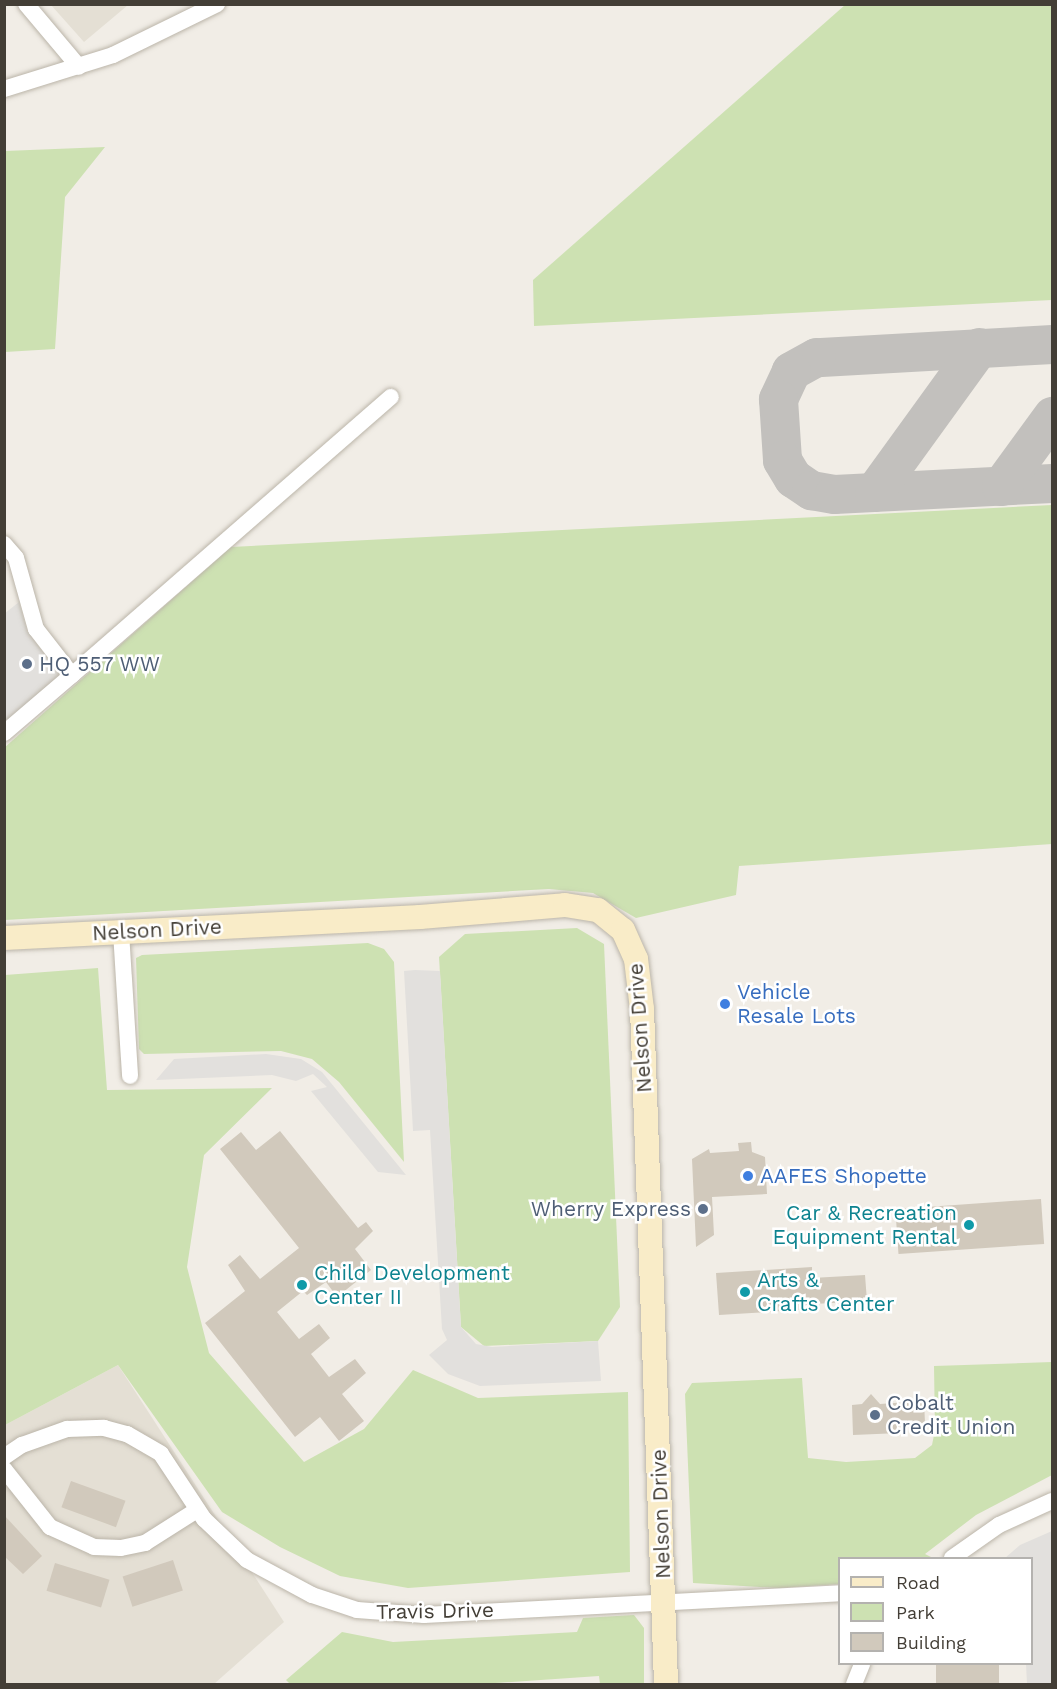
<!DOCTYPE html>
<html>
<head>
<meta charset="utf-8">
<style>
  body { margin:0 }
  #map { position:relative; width:1057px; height:1689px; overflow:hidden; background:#f1ede6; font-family:"Work Sans",sans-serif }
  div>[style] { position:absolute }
  .residential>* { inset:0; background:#e4dfd4 }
  .green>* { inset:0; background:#cde1b2 }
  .parking>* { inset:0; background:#e2e0dd }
  .taxiway>* { height:39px; margin:-19.5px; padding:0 19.5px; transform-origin:19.5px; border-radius:19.5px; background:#c2c0bd }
  .building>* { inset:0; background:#d1c9bc; transform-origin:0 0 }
  .roads { filter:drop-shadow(0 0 2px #bbb5a9) drop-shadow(0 0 2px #bbb5a9) }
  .street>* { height:16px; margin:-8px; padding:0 8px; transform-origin:8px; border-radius:8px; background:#fff }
  .secondary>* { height:24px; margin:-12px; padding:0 12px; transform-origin:12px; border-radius:12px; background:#f9ecc8 }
  .dots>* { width:16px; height:16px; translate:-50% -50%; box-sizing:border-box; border:3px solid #fff; border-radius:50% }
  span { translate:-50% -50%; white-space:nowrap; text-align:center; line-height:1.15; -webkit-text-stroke:5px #fff; paint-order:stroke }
  .service-label { font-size:21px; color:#4e5e75 }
  .left { translate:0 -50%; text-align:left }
  .right { translate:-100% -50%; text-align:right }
  .street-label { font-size:21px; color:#433e36 }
  .shop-label { font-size:21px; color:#366cbe }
  .culture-label { font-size:21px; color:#0d838f }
  .frame { position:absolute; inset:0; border:6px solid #433e36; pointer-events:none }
  .legend { position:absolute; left:838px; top:1557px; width:195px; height:108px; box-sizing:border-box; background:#fff; border:2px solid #b4b2af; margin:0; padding:8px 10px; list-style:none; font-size:18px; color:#433e36 }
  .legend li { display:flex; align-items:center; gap:12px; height:30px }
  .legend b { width:30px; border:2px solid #b4b2af }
</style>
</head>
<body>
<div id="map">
  <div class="residential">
    <div style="clip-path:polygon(51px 5px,128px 5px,84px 42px)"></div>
    <div style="clip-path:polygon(118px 1365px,284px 1622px,214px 1684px,5px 1684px,5px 1425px)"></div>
  </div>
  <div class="green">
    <div style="clip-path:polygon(845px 5px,1052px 5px,1052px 300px,534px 326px,533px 280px)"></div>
    <div style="clip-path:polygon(105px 147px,65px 197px,55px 349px,5px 352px,5px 151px)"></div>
    <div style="clip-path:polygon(1052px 505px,1052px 844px,739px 866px,736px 895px,636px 918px,593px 893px,549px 889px,5px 920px,4px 748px,231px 547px)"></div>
    <div style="clip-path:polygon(577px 928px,604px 944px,620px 1307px,598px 1341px,484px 1346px,461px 1327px,439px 957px,465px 934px)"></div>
    <div style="clip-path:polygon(368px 943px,384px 949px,394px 962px,404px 1162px,339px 1082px,312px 1059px,281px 1051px,144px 1054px,139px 1049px,136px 958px,142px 955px)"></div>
    <div style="clip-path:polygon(98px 968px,107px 1090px,272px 1088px,204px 1155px,187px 1267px,209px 1353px,304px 1462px,364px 1429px,413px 1370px,478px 1398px,628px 1392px,630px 1572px,408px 1588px,340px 1576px,280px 1547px,222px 1512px,118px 1365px,5px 1425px,5px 975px)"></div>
    <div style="clip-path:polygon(1052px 1362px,1052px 1475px,976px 1515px,925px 1554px,933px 1558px,840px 1558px,839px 1584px,779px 1588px,693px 1583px,685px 1394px,692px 1383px,802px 1378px,808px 1458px,846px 1462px,915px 1458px,932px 1445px,935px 1430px,934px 1366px)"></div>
    <div style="clip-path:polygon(634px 1615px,644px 1628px,644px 1684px,600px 1684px,599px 1676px,481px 1684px,290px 1684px,286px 1680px,342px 1632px,393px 1642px,577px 1632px,583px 1618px)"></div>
  </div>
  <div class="parking">
    <div style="clip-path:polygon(19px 602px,27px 630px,61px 677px,4px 727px,4px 614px)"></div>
    <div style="clip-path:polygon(415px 970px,440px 971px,461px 1327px,476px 1344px,492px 1347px,598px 1341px,601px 1381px,480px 1386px,448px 1374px,429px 1355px,447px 1340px,442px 1329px,430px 1130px,413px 1131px,404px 971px)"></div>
    <div style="clip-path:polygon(266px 1054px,301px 1059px,322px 1072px,406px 1175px,378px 1172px,311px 1091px,327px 1087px,313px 1074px,296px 1081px,272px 1075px,156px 1080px,174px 1059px)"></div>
    <div style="clip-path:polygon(1052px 1531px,1052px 1684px,1027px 1684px,1026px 1664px,1032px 1664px,1032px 1558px,1005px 1558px,1020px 1545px)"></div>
  </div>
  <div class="taxiway">
    <div style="left:1052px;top:344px;width:236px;rotate:176.8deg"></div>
    <div style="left:816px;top:357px;width:29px;rotate:151deg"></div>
    <div style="left:791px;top:371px;width:31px;rotate:115deg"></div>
    <div style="left:778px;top:399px;width:61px;rotate:86.2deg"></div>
    <div style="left:782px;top:460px;width:21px;rotate:59deg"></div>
    <div style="left:793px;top:478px;width:22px;rotate:34deg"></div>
    <div style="left:811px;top:490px;width:23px;rotate:10deg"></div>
    <div style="left:834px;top:494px;width:218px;rotate:-2.9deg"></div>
    <div style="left:1001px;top:486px;width:87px;rotate:-53.9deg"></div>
    <div style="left:874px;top:492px;width:179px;rotate:-54.1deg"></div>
  </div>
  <div class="building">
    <div style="clip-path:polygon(280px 1131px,358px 1228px,366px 1222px,373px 1231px,355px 1249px,371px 1270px,337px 1297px,326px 1282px,307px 1295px,303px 1291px,277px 1312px,299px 1339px,319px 1324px,330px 1338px,311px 1354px,329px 1377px,355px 1359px,366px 1373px,342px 1394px,364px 1421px,339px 1441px,320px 1417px,295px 1437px,205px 1323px,245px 1291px,228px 1265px,240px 1255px,260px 1279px,299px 1248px,220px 1149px,241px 1132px,256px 1150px)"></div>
    <div style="clip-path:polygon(751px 1142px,752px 1152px,765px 1157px,767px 1194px,712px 1197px,714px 1235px,696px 1247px,692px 1159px,709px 1149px,710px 1153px,739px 1151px,738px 1143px)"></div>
    <div style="left:1041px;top:1199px;width:45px;height:146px;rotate:86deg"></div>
    <div style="clip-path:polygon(812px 1267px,812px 1278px,865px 1275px,867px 1301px,814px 1304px,814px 1309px,719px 1315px,716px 1273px)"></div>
    <div style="clip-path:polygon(871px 1394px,880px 1404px,924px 1401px,925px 1423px,899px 1425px,900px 1433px,853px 1435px,852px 1405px,862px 1404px)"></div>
    <div style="left:71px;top:1481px;width:58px;height:28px;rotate:20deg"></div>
    <div style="clip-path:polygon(4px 1515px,42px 1556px,23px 1574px,4px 1556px)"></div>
    <div style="left:173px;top:1560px;width:32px;height:53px;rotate:72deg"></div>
    <div style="left:55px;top:1563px;width:57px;height:29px;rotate:17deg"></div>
    <div style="left:936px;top:1664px;width:63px;height:20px"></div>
  </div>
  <div class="roads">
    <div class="street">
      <div style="left:26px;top:4px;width:82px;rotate:49.9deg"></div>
      <div style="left:4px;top:89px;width:114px;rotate:-17.3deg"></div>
      <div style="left:113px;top:55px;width:116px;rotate:-26.1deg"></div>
      <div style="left:4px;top:544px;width:18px;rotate:49deg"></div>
      <div style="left:16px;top:558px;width:74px;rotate:74.3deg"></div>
      <div style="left:36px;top:629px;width:58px;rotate:52deg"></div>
      <div style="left:72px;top:675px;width:89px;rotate:139.5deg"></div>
      <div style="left:72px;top:675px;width:423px;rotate:-41.1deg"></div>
      <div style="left:121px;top:932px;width:144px;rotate:86.4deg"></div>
      <div style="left:4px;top:1457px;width:22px;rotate:-34deg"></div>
      <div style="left:22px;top:1445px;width:48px;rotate:-19.6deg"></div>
      <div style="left:67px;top:1429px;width:37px;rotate:-2deg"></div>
      <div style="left:104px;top:1428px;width:24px;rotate:15deg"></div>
      <div style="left:127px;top:1434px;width:39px;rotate:30deg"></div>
      <div style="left:161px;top:1454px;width:78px;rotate:56.5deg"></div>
      <div style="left:204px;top:1519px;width:59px;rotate:43.6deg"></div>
      <div style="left:247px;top:1560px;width:74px;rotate:28.3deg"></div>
      <div style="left:312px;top:1595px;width:47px;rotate:18.4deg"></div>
      <div style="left:357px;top:1610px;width:67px;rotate:4.3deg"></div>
      <div style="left:424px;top:1615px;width:417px;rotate:-3deg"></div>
      <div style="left:4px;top:1469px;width:74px;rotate:51.6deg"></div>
      <div style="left:50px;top:1527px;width:48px;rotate:24.4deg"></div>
      <div style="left:94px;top:1547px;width:27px;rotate:2deg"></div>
      <div style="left:121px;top:1548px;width:25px;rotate:-12deg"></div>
      <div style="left:145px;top:1543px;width:62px;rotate:-32.4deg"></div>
      <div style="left:952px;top:1558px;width:57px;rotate:-35.1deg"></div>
      <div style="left:999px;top:1525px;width:58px;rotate:-24.4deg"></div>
      <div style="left:854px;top:1684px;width:22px;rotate:-68deg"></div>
    </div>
    <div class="secondary">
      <div style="left:4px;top:938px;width:417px;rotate:-2.9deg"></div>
      <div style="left:420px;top:917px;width:145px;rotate:-4.7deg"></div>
      <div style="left:565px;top:905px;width:33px;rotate:9deg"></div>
      <div style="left:598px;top:910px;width:32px;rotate:39deg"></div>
      <div style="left:623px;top:930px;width:32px;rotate:66deg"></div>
      <div style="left:636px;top:959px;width:50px;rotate:83.2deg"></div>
      <div style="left:642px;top:1009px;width:675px;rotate:87.96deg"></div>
    </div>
  </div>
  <div class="dots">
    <div style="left:27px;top:664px;background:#5c6f8a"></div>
    <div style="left:725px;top:1004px;background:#3f7fe0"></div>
    <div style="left:748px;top:1176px;background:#3f7fe0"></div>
    <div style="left:703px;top:1209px;background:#5c6f8a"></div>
    <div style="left:969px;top:1225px;background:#0f9aa8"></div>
    <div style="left:302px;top:1285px;background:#0f9aa8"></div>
    <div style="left:745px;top:1292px;background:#0f9aa8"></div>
    <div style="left:875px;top:1415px;background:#5c6f8a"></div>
  </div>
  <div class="service-label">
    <span class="left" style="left:39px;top:664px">HQ 557 WW</span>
    <span class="right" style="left:691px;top:1209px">Wherry Express</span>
    <span class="left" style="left:887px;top:1415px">Cobalt<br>Credit Union</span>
  </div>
  <div class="street-label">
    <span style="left:157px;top:930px;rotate:-3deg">Nelson Drive</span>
    <span style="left:640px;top:1028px;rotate:-94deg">Nelson Drive</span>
    <span style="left:661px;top:1514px;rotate:-92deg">Nelson Drive</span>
    <span style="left:435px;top:1611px;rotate:-1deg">Travis Drive</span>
  </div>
  <div class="shop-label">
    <span class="left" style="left:737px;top:1004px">Vehicle<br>Resale Lots</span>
    <span class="left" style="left:760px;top:1176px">AAFES Shopette</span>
  </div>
  <div class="culture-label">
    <span class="right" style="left:957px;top:1225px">Car &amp; Recreation<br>Equipment Rental</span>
    <span class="left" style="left:314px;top:1285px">Child Development<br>Center II</span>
    <span class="left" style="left:757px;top:1292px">Arts &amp;<br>Crafts Center</span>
  </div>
  <div class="frame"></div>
  <ul class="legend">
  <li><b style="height:8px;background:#f9ecc8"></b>Road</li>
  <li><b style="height:16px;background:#cde1b2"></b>Park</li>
  <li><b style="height:16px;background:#d1c9bc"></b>Building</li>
  </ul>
</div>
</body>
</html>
